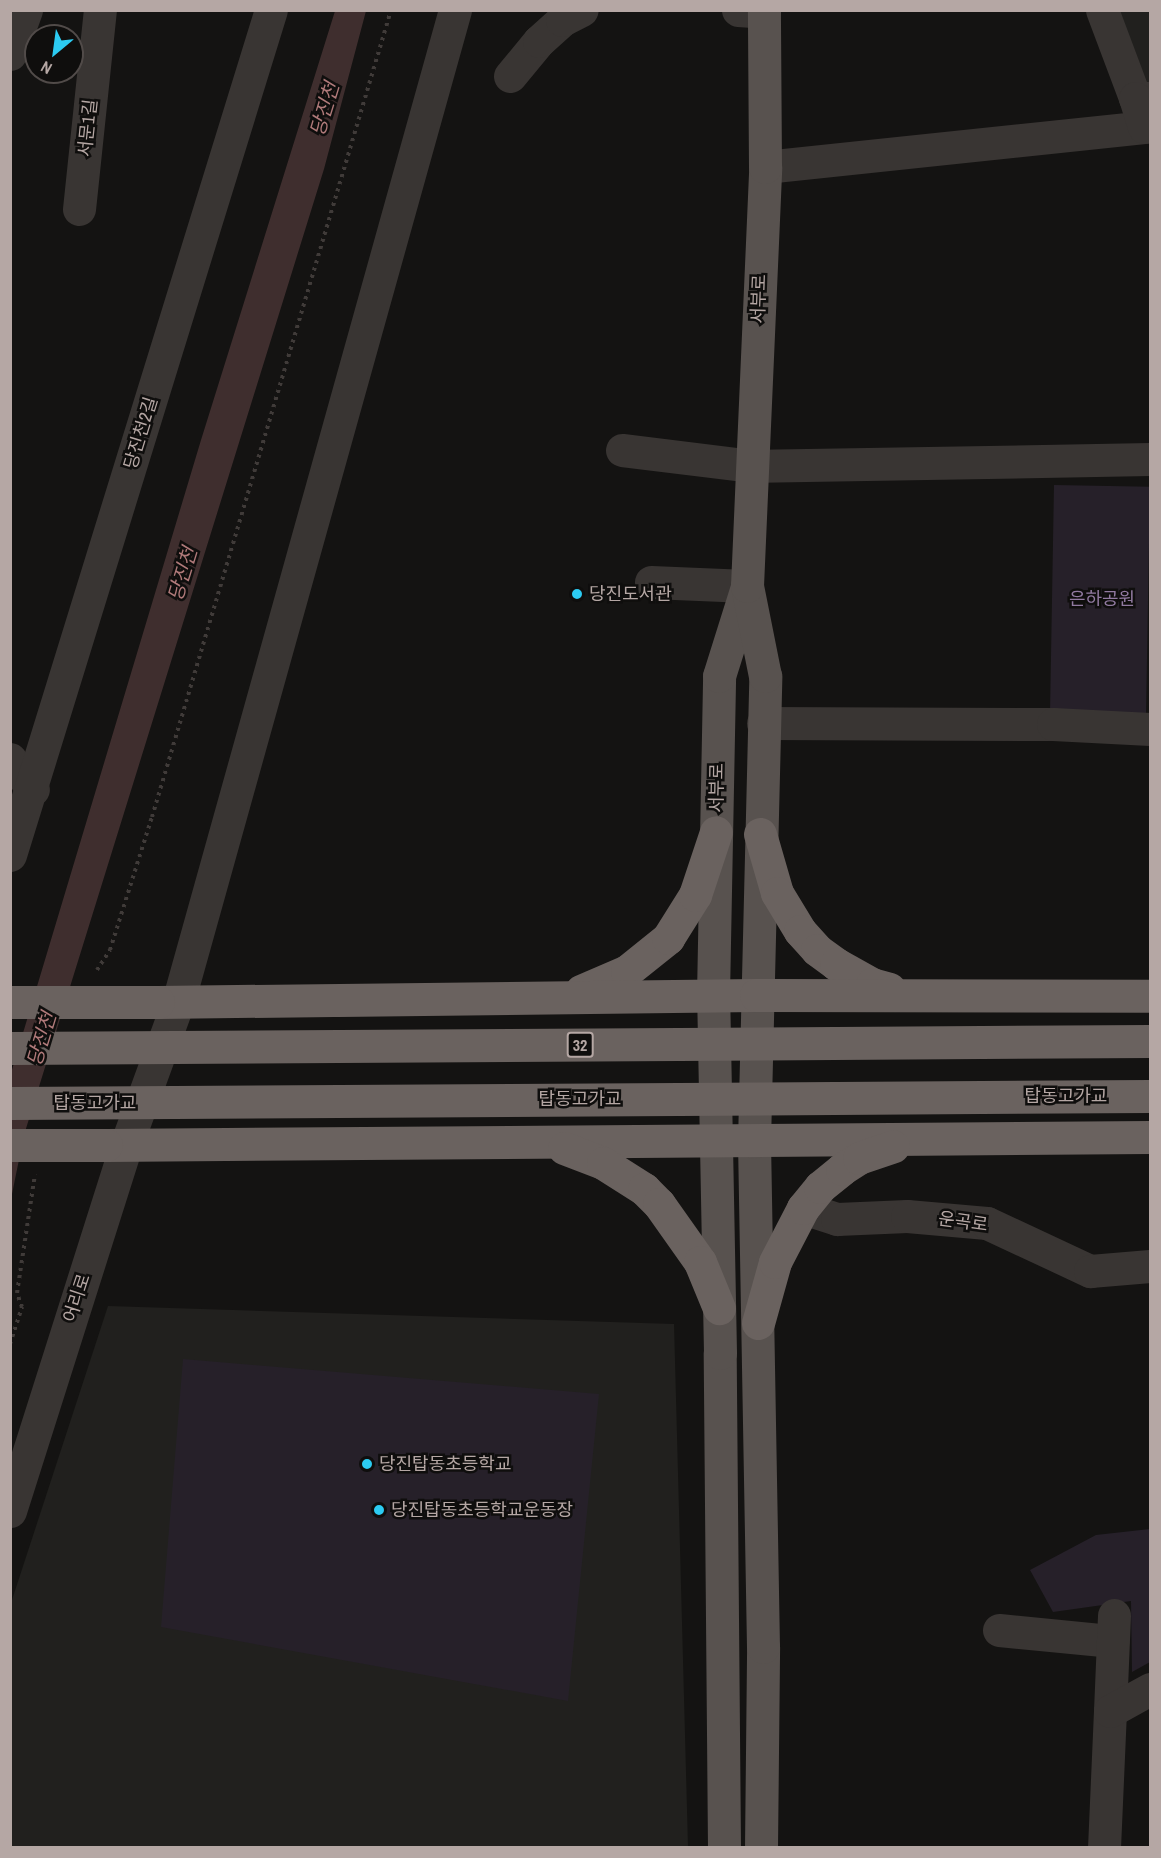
<!DOCTYPE html>
<html>
<head>
<meta charset="utf-8">
<style>
  body { margin:0 }
  #map { position:relative; width:1161px; height:1858px; overflow:hidden; background:#141312; font-family:"Archivo Narrow","Noto Sans KR",sans-serif }
  div>[style] { position:absolute }
  .built>* { inset:0; background:#21201e }
  .green>* { inset:0; background:#262029; transform-origin:0 0 }
  .water>* { inset:0; background:#3f2e2e }
  .path>* { height:4px; margin-top:-2px; transform-origin:0; background:repeating-linear-gradient(90deg,#403b39 0 3px,transparent 0 7.5px) }
  .minor>* { height:33px; margin:-16.5px; padding:0 16.5px; transform-origin:16.5px; border-radius:16.5px; background:#393533 }
  .major>* { height:33px; margin:-16.5px; padding:0 16.5px; transform-origin:16.5px; border-radius:16.5px; background:#58524f }
  .highway>* { height:33px; margin:-16.5px; padding:0 16.5px; transform-origin:16.5px; border-radius:16.5px; background:#6a625f }
  .highway-bridge>* { height:33px; margin:-16.5px; padding:0 16.5px; transform-origin:16.5px; border-radius:16.5px; background:#6a625f }
  .dots>* { width:16px; height:16px; translate:-50% -50%; box-sizing:border-box; border:3px solid #0f0e0d; border-radius:50% }
  span { translate:-50% -50%; white-space:nowrap; text-align:center; line-height:1.15; -webkit-text-stroke:5px #0f0e0d; paint-order:stroke }
  .shield-label span { padding:2px 4px; background:#0f0e0d; border:2px solid; border-radius:4px; -webkit-text-stroke-width:0 }
  .shield-label { font-size:16px; color:#b5a7a4; font-weight:700 }
  .street-label { font-size:18px; color:#b5a7a4 }
  .poi-label { font-size:18px; color:#b5a7a4 }
  .left { translate:0 -50%; text-align:left }
  .park-label { font-size:18px; color:#917aa0 }
  .water-label { font-size:20px; color:#b07a7a; font-style:italic }
  .frame { position:absolute; inset:0; border:12px solid #b5a7a4; pointer-events:none }
  .north { position:absolute; left:24px; top:24px; width:60px; height:60px; box-sizing:border-box; background:#0f0e0d; border:2px solid #514b49; border-radius:50%; rotate:209deg; font-size:16px; font-weight:700; line-height:24px; text-align:center; color:#b5a7a4 }
  .north::after { content:''; display:block; margin:auto; width:21px; height:27px; background:#2ccbf2; clip-path:polygon(50% 0,100% 100%,50% 72%,0 100%) }
</style>
</head>
<body>
<div id="map">
  <div class="built">
    <div style="clip-path:polygon(1118px 11px,1150px 11px,1150px 93px)"></div>
    <div style="clip-path:polygon(108px 1306px,674px 1324px,688px 1847px,11px 1848px,11px 1603px)"></div>
  </div>
  <div class="green">
    <div style="left:1054px;top:485px;width:96px;height:227px;rotate:1deg"></div>
    <div style="clip-path:polygon(183px 1359px,599px 1394px,568px 1701px,161px 1627px)"></div>
    <div style="clip-path:polygon(1150px 1529px,1150px 1662px,1132px 1672px,1131px 1601px,1053px 1612px,1030px 1570px,1096px 1535px)"></div>
  </div>
  <div class="water">
    <div style="clip-path:polygon(335px 11px,366px 11px,324px 169px,24px 1135px,11px 1199px,11px 1073px,201px 440px)"></div>
  </div>
  <div class="path">
    <div style="left:97px;top:970px;width:24px;rotate:-57deg"></div>
    <div style="left:110px;top:950px;width:139px;rotate:-72.5deg"></div>
    <div style="left:152px;top:817px;width:842px;rotate:-73.5deg"></div>
    <div style="left:10px;top:1344px;width:39px;rotate:-72deg"></div>
    <div style="left:22px;top:1307px;width:15px;rotate:-110deg"></div>
    <div style="left:17px;top:1293px;width:120px;rotate:-81.4deg"></div>
  </div>
  <div class="minor">
    <div style="left:738px;top:10px;width:26px;rotate:4deg"></div>
    <div style="left:1102px;top:10px;width:94px;rotate:69.4deg"></div>
    <div style="left:1135px;top:98px;width:15px"></div>
    <div style="left:10px;top:54px;width:47px;rotate:-70deg"></div>
    <div style="left:510px;top:76px;width:45px;rotate:-50.4deg"></div>
    <div style="left:539px;top:41px;width:31px;rotate:-42deg"></div>
    <div style="left:562px;top:20px;width:22px;rotate:-27deg"></div>
    <div style="left:765px;top:167px;width:381px;rotate:-6deg"></div>
    <div style="left:1144px;top:127px;width:30px;rotate:-107deg"></div>
    <div style="left:79px;top:209px;width:200px;rotate:-84deg"></div>
    <div style="left:622px;top:450px;width:132px;rotate:7deg"></div>
    <div style="left:753px;top:466px;width:397px;rotate:-1deg"></div>
    <div style="left:651px;top:582px;width:96px;rotate:2.4deg"></div>
    <div style="left:763px;top:723px;width:290px;rotate:0.2deg"></div>
    <div style="left:1053px;top:724px;width:97px;rotate:3deg"></div>
    <div style="left:10px;top:759px;width:38px;rotate:53deg"></div>
    <div style="left:10px;top:855px;width:884px;rotate:-72.84deg"></div>
    <div style="left:803px;top:1208px;width:36px;rotate:18deg"></div>
    <div style="left:837px;top:1219px;width:70px;rotate:-2.5deg"></div>
    <div style="left:907px;top:1216px;width:80px;rotate:5deg"></div>
    <div style="left:987px;top:1223px;width:114px;rotate:25deg"></div>
    <div style="left:1090px;top:1271px;width:60px;rotate:-4.8deg"></div>
    <div style="left:10px;top:1511px;width:384px;rotate:-72.4deg"></div>
    <div style="left:126px;top:1145px;width:152px;rotate:-70deg"></div>
    <div style="left:178px;top:1002px;width:1030px;rotate:-74.4deg"></div>
    <div style="left:999px;top:1630px;width:114px;rotate:5.6deg"></div>
    <div style="left:1110px;top:1711px;width:96px;rotate:-87.6deg"></div>
    <div style="left:1104px;top:1848px;width:137px;rotate:-87.5deg"></div>
    <div style="left:1110px;top:1711px;width:46px;rotate:-28.8deg"></div>
  </div>
  <div class="major">
    <div style="left:724px;top:1848px;width:495px;rotate:-90.5deg"></div>
    <div style="left:720px;top:1353px;width:358px;rotate:-91.1deg"></div>
    <div style="left:713px;top:995px;width:319px;rotate:-88.9deg"></div>
    <div style="left:719px;top:676px;width:90px;rotate:-72.6deg"></div>
    <div style="left:761px;top:1848px;width:201px;rotate:-89.4deg"></div>
    <div style="left:763px;top:1647px;width:505px;rotate:-91.02deg"></div>
    <div style="left:754px;top:1142px;width:466px;rotate:-88.6deg"></div>
    <div style="left:765px;top:676px;width:92px;rotate:-101.3deg"></div>
    <div style="left:747px;top:586px;width:419px;rotate:-87.5deg"></div>
    <div style="left:765px;top:167px;width:157px;rotate:-90.4deg"></div>
  </div>
  <div class="highway">
    <div style="left:760px;top:834px;width:61px;rotate:73.9deg"></div>
    <div style="left:777px;top:893px;width:44px;rotate:58.8deg"></div>
    <div style="left:800px;top:931px;width:25px;rotate:48deg"></div>
    <div style="left:817px;top:950px;width:24px;rotate:36deg"></div>
    <div style="left:836px;top:964px;width:41px;rotate:29.1deg"></div>
    <div style="left:872px;top:984px;width:18px;rotate:16deg"></div>
    <div style="left:581px;top:991px;width:50px;rotate:-23.5deg"></div>
    <div style="left:627px;top:971px;width:53px;rotate:-38.8deg"></div>
    <div style="left:668px;top:938px;width:51px;rotate:-57.9deg"></div>
    <div style="left:695px;top:895px;width:66px;rotate:-71.6deg"></div>
    <div style="left:158px;top:1002px;width:598px;rotate:-0.67deg"></div>
    <div style="left:756px;top:995px;width:394px;rotate:0.1deg"></div>
    <div style="left:106px;top:1145px;width:1044px;rotate:-0.44deg"></div>
    <div style="left:564px;top:1148px;width:42px;rotate:21deg"></div>
    <div style="left:603px;top:1163px;width:49px;rotate:32.4deg"></div>
    <div style="left:644px;top:1189px;width:21px;rotate:45deg"></div>
    <div style="left:659px;top:1204px;width:71px;rotate:54.7deg"></div>
    <div style="left:700px;top:1262px;width:50px;rotate:67.6deg"></div>
    <div style="left:758px;top:1323px;width:63px;rotate:-74.4deg"></div>
    <div style="left:775px;top:1262px;width:61px;rotate:-62.6deg"></div>
    <div style="left:803px;top:1208px;width:27px;rotate:-51deg"></div>
    <div style="left:820px;top:1187px;width:28px;rotate:-39deg"></div>
    <div style="left:842px;top:1169px;width:20px;rotate:-33deg"></div>
    <div style="left:859px;top:1158px;width:36px;rotate:-19deg"></div>
  </div>
  <div class="highway-bridge">
    <div style="left:10px;top:1002px;width:148px"></div>
    <div style="left:10px;top:1048px;width:1140px;rotate:-0.35deg"></div>
    <div style="left:10px;top:1103px;width:1140px;rotate:-0.35deg"></div>
    <div style="left:10px;top:1145px;width:96px"></div>
  </div>
  <div class="dots">
    <div style="left:577px;top:594px;background:#2ccbf2"></div>
    <div style="left:367px;top:1464px;background:#2ccbf2"></div>
    <div style="left:379px;top:1510px;background:#2ccbf2"></div>
  </div>
  <div class="shield-label">
    <span style="left:580px;top:1045px">32</span>
  </div>
  <div class="street-label">
    <span style="left:88px;top:128px;rotate:-84deg">서문1길</span>
    <span style="left:759px;top:299px;rotate:-88deg">서부로</span>
    <span style="left:141px;top:433px;rotate:-73deg">당진천2길</span>
    <span style="left:717px;top:788px;rotate:-89deg">서부로</span>
    <span style="left:1066px;top:1096px">탑동고가교</span>
    <span style="left:580px;top:1099px">탑동고가교</span>
    <span style="left:95px;top:1103px">탑동고가교</span>
    <span style="left:963px;top:1222px;rotate:8deg">운곡로</span>
    <span style="left:77px;top:1298px;rotate:-72deg">어리로</span>
  </div>
  <div class="poi-label">
    <span class="left" style="left:589px;top:594px">당진도서관</span>
    <span class="left" style="left:379px;top:1464px">당진탑동초등학교</span>
    <span class="left" style="left:391px;top:1510px">당진탑동초등학교운동장</span>
  </div>
  <div class="park-label">
    <span style="left:1102px;top:599px">은하공원</span>
  </div>
  <div class="water-label">
    <span style="left:324px;top:109px;rotate:-73deg">당진천</span>
    <span style="left:182px;top:574px;rotate:-73deg">당진천</span>
    <span style="left:41px;top:1039px;rotate:-73deg">당진천</span>
  </div>
  <div class="frame"></div>
  <div class="north">N</div>
</div>
</body>
</html>
